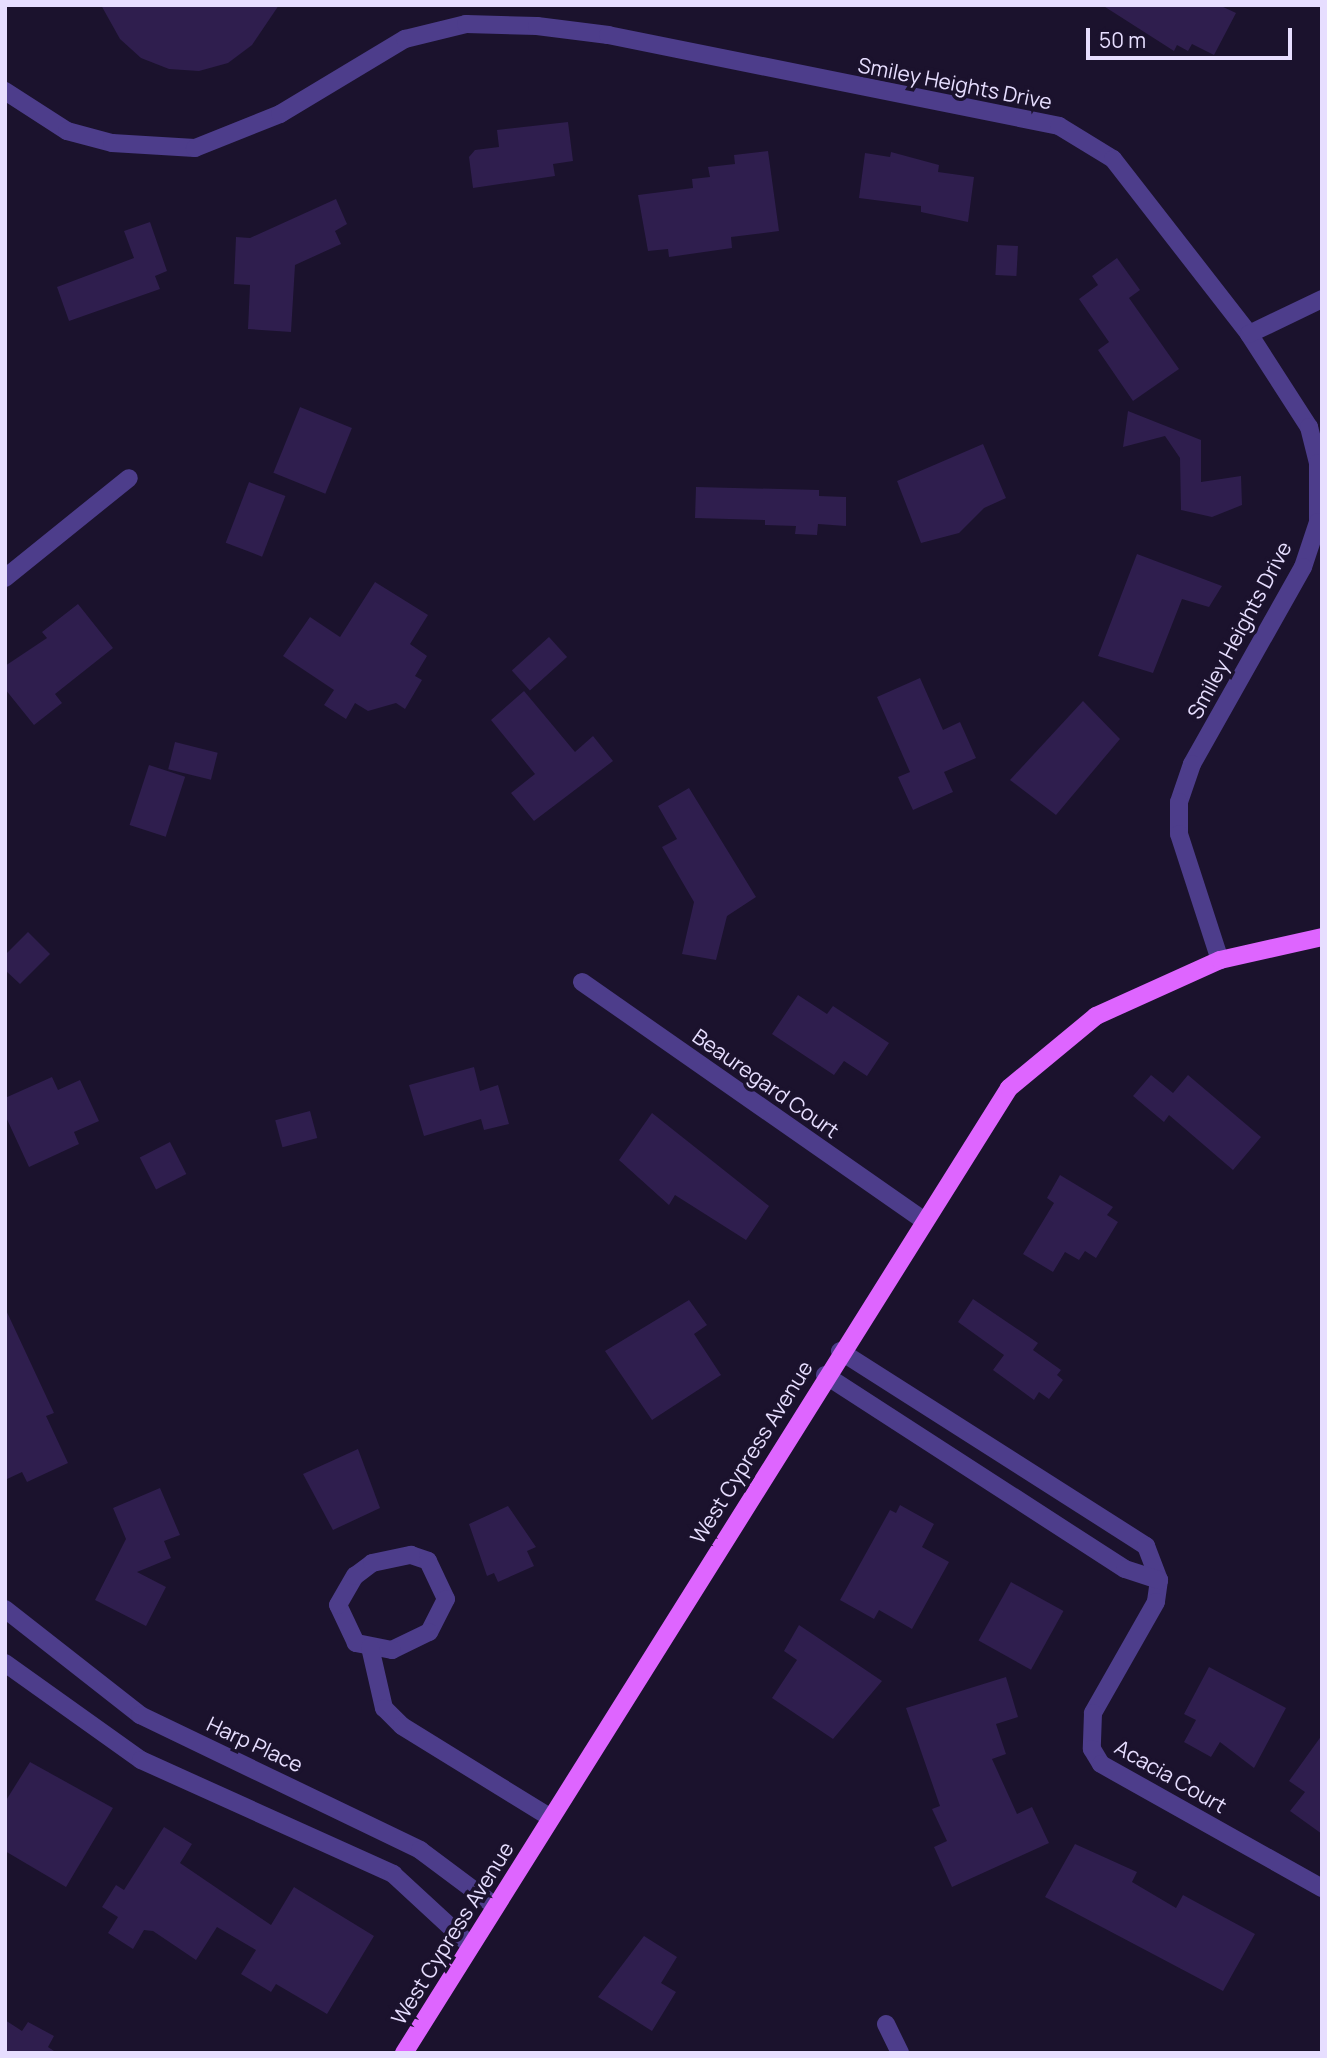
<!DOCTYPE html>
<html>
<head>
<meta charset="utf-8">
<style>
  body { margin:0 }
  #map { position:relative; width:1327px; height:2058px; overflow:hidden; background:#1b122d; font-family:Manrope,sans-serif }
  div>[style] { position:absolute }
  .building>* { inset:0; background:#2f1e4e; transform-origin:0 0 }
  .minor>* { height:18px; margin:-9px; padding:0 9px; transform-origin:9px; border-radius:9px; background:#4d3d8b }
  .major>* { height:18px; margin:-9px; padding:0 9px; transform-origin:9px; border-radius:9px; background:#de65ff }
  span { translate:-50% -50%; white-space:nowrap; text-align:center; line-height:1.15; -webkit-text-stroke:7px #1b122d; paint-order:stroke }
  .street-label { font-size:21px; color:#e7deff }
  .frame { position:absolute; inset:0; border:7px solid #e7deff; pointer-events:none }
  .scale { position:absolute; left:1086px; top:28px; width:206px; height:32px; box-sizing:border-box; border:4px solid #e7deff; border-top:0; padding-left:9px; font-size:21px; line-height:24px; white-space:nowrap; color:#e7deff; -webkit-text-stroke:5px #1b122d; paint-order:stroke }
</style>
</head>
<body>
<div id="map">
  <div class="building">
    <div style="clip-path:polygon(101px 5px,279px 5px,252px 45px,228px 63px,199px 71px,169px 69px,141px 58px,120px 39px)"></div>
    <div style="clip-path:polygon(1102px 5px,1219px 5px,1236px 13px,1214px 55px,1192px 44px,1188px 51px,1177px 45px,1174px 51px)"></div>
    <div style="clip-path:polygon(568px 122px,573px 161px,553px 164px,555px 176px,473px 188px,469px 157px,475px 150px,499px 147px,497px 130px)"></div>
    <div style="clip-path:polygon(768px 151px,779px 231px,731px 237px,732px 248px,669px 257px,668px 249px,648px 251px,638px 195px,693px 188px,692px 179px,710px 177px,708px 167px,735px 164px,734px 155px)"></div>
    <div style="clip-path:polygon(891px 152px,939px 165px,938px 172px,974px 177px,968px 222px,921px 212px,921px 206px,859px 198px,865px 153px,890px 157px)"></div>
    <div style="clip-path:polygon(336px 199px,347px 224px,335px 231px,341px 244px,295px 265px,291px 332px,248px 329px,250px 285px,234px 284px,236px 237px,250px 238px)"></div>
    <div style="clip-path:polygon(150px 222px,167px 271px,155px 276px,160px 289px,69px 321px,57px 287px,134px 258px,124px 231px)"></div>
    <div style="left:997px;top:245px;width:21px;height:30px;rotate:3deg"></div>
    <div style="clip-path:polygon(1117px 258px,1140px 290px,1129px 298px,1179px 369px,1133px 401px,1098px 350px,1109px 342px,1079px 299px,1098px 285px,1092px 276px)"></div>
    <div style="left:300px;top:407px;width:56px;height:71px;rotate:22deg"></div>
    <div style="clip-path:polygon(1128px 411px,1201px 440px,1201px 482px,1241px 476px,1242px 505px,1212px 517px,1181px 510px,1180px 458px,1165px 436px,1123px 447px)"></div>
    <div style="clip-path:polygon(983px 444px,1006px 498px,984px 508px,959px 533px,921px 543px,897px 481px)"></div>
    <div style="left:249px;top:482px;width:39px;height:65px;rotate:21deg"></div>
    <div style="clip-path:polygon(696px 487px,819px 490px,819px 496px,846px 497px,846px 526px,818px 524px,817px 535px,795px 534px,796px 526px,765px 525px,765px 520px,695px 518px)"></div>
    <div style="clip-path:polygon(1137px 554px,1222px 586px,1209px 607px,1182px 599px,1153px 673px,1098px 656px)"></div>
    <div style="clip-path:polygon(375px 582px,428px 615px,410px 644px,427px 656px,415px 676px,422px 680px,405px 709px,396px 703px,368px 711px,355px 703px,346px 719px,324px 705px,334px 690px,283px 656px,310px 617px,340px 637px)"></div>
    <div style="clip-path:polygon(78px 604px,113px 648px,55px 694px,62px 703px,34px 725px,5px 689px,5px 666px,47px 638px,42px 632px)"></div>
    <div style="left:549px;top:637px;width:27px;height:50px;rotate:48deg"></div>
    <div style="clip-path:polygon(920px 678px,943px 730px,960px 722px,976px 758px,944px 772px,953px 792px,913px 810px,898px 777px,910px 772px,877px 697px)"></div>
    <div style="clip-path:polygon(524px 691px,575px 752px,593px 736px,613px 761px,534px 821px,511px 793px,535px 774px,491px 720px)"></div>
    <div style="clip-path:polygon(1083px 701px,1120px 739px,1056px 815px,1010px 780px)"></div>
    <div style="left:175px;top:742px;width:44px;height:28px;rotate:14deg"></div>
    <div style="left:149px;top:765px;width:38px;height:63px;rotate:18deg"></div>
    <div style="clip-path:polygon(689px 788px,756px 897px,727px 916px,716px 960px,682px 954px,694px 902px,662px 847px,677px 839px,658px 806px)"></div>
    <div style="clip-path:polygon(28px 932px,50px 954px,20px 984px,5px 970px,5px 955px)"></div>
    <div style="clip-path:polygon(798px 995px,827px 1014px,833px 1006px,889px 1043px,867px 1076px,844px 1061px,834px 1075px,772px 1034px)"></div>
    <div style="clip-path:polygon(474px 1067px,480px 1091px,498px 1085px,509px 1124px,484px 1130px,481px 1119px,424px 1136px,409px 1085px)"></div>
    <div style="clip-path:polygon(1151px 1075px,1173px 1093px,1188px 1075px,1261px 1137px,1233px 1170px,1169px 1115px,1164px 1122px,1133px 1096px)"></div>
    <div style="clip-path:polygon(52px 1077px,58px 1090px,80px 1080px,99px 1121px,74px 1132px,79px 1144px,29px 1167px,5px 1115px,5px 1098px)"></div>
    <div style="left:310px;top:1111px;width:28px;height:36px;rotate:75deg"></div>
    <div style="clip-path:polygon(652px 1113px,769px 1206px,746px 1240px,675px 1195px,669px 1205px,619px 1160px)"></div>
    <div style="left:170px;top:1142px;width:36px;height:34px;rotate:63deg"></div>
    <div style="clip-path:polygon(1060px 1175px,1113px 1207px,1107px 1215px,1118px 1222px,1096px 1258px,1085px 1251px,1079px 1260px,1065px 1252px,1053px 1272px,1023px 1254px,1054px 1203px,1047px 1198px)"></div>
    <div style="clip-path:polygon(973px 1299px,1038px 1343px,1033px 1350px,1061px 1370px,1057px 1375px,1063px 1380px,1049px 1399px,1039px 1392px,1034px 1400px,993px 1370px,1004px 1355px,958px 1322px)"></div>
    <div style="clip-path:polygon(689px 1300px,707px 1325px,694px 1334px,721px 1375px,652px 1420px,605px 1351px)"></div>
    <div style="clip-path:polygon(5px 1308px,54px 1413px,46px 1416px,68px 1463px,27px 1482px,22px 1472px,5px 1480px)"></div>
    <div style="clip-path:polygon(358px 1449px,380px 1508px,333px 1530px,303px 1474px)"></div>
    <div style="clip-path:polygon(160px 1488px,180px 1535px,164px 1541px,171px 1558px,137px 1572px,166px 1587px,146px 1626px,95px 1600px,126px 1539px,113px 1508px)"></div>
    <div style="clip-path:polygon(900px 1505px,934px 1524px,922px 1547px,949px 1562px,912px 1629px,879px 1610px,874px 1619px,840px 1600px,890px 1510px,896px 1513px)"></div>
    <div style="clip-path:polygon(508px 1506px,536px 1547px,527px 1551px,534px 1566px,498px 1582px,494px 1573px,487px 1576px,469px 1524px)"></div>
    <div style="left:1011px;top:1582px;width:60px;height:67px;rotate:29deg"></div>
    <div style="clip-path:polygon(799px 1625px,882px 1681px,833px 1739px,772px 1698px,797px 1660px,784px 1651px)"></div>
    <div style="clip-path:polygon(1209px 1667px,1286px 1708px,1254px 1768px,1220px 1742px,1211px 1757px,1184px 1742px,1196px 1720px,1184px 1714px)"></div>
    <div style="clip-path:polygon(1006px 1677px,1018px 1717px,996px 1724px,1006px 1754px,992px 1759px,1017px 1814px,1032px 1807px,1049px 1843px,952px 1887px,934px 1847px,947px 1841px,932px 1809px,940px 1806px,906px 1708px)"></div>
    <div style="clip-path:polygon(1322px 1735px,1322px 1834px,1290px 1811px,1305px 1792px,1289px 1781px)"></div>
    <div style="clip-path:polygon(30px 1762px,113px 1808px,66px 1887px,5px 1851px,5px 1802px)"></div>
    <div style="clip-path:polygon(164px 1827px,192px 1844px,180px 1863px,271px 1925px,294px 1887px,374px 1936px,327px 2014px,276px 1984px,271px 1992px,241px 1974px,256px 1950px,217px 1927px,196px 1960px,153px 1931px,144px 1930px,133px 1949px,108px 1933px,118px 1917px,102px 1907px,116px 1885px,124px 1890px)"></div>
    <div style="clip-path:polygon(1075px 1844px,1137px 1872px,1132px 1882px,1176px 1908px,1183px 1895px,1255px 1934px,1223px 1991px,1045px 1897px)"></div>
    <div style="clip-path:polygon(644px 1936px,677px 1957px,661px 1983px,676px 1992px,652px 2031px,598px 1997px)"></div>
    <div style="clip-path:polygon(5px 2020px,22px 2031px,28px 2022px,54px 2036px,48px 2047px,57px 2053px,5px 2053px)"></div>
  </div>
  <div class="minor">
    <div style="left:5px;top:91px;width:74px;rotate:32.8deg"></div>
    <div style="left:67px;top:131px;width:47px;rotate:14.9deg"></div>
    <div style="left:112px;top:143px;width:83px;rotate:3.4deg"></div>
    <div style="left:195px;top:148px;width:92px;rotate:-21.8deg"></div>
    <div style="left:280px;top:114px;width:146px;rotate:-31deg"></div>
    <div style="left:405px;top:39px;width:63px;rotate:-13.8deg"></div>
    <div style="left:466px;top:24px;width:71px;rotate:1.6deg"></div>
    <div style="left:537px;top:26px;width:72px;rotate:7.2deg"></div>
    <div style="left:608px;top:35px;width:460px;rotate:11.4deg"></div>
    <div style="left:1059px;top:126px;width:63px;rotate:31.4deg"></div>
    <div style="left:1113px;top:159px;width:222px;rotate:52.1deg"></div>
    <div style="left:1249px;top:334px;width:111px;rotate:57.2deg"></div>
    <div style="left:1309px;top:427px;width:37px;rotate:76deg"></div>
    <div style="left:1318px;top:463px;width:59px;rotate:90deg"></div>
    <div style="left:1318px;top:522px;width:47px;rotate:108.4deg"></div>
    <div style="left:1303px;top:567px;width:226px;rotate:119.4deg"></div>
    <div style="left:1192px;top:764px;width:40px;rotate:108.9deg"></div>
    <div style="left:1179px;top:802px;width:32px;rotate:90deg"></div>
    <div style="left:1179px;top:834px;width:133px;rotate:72deg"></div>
    <div style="left:1249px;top:334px;width:81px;rotate:-25.6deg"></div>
    <div style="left:5px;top:578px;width:159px;rotate:-38.9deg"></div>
    <div style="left:582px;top:982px;width:418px;rotate:34.9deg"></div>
    <div style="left:840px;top:1351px;width:363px;rotate:32.5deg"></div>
    <div style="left:1146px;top:1546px;width:36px;rotate:69deg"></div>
    <div style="left:1159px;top:1580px;width:22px;rotate:98deg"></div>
    <div style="left:1156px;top:1602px;width:128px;rotate:119.6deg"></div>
    <div style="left:1093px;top:1713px;width:36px;rotate:92deg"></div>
    <div style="left:1092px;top:1749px;width:17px;rotate:59deg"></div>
    <div style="left:1101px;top:1764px;width:253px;rotate:29.3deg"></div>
    <div style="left:825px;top:1375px;width:357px;rotate:32.9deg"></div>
    <div style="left:1125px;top:1569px;width:36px;rotate:18deg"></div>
    <div style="left:411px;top:1555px;width:18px;rotate:19deg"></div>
    <div style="left:428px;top:1561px;width:42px;rotate:64.7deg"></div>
    <div style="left:446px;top:1599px;width:37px;rotate:117deg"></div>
    <div style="left:429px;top:1632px;width:41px;rotate:154.1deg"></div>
    <div style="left:392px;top:1650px;width:37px;rotate:-169deg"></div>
    <div style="left:356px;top:1643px;width:42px;rotate:-115.3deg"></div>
    <div style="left:338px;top:1605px;width:34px;rotate:-60deg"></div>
    <div style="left:355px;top:1576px;width:21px;rotate:-37deg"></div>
    <div style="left:372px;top:1563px;width:40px;rotate:-12deg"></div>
    <div style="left:5px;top:1609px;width:172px;rotate:38.1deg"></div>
    <div style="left:140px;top:1715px;width:311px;rotate:25.7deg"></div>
    <div style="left:420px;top:1850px;width:94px;rotate:36.7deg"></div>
    <div style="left:370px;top:1647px;width:63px;rotate:77.1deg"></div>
    <div style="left:384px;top:1708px;width:25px;rotate:45deg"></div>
    <div style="left:402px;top:1726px;width:175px;rotate:31.7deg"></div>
    <div style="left:5px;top:1663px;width:167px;rotate:35.5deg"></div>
    <div style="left:141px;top:1760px;width:277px;rotate:24.3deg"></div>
    <div style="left:393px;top:1874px;width:106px;rotate:42.7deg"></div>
    <div style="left:886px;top:2024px;width:32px;rotate:64deg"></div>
  </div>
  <div class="major">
    <div style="left:404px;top:2053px;width:1139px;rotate:-57.91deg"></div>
    <div style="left:1009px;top:1088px;width:113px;rotate:-39.6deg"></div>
    <div style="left:1096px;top:1016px;width:136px;rotate:-24.3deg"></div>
    <div style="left:1220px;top:960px;width:105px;rotate:-12.7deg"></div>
  </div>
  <div class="street-label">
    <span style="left:955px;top:83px;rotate:11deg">Smiley Heights Drive</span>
    <span style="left:1239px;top:630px;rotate:-62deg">Smiley Heights Drive</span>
    <span style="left:766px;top:1083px;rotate:35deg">Beauregard Court</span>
    <span style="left:751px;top:1452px;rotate:-58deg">West Cypress Avenue</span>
    <span style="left:255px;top:1744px;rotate:25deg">Harp Place</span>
    <span style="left:1171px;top:1776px;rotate:30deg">Acacia Court</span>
    <span style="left:452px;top:1933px;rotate:-58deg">West Cypress Avenue</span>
  </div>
  <div class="frame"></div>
  <div class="scale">50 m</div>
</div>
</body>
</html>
